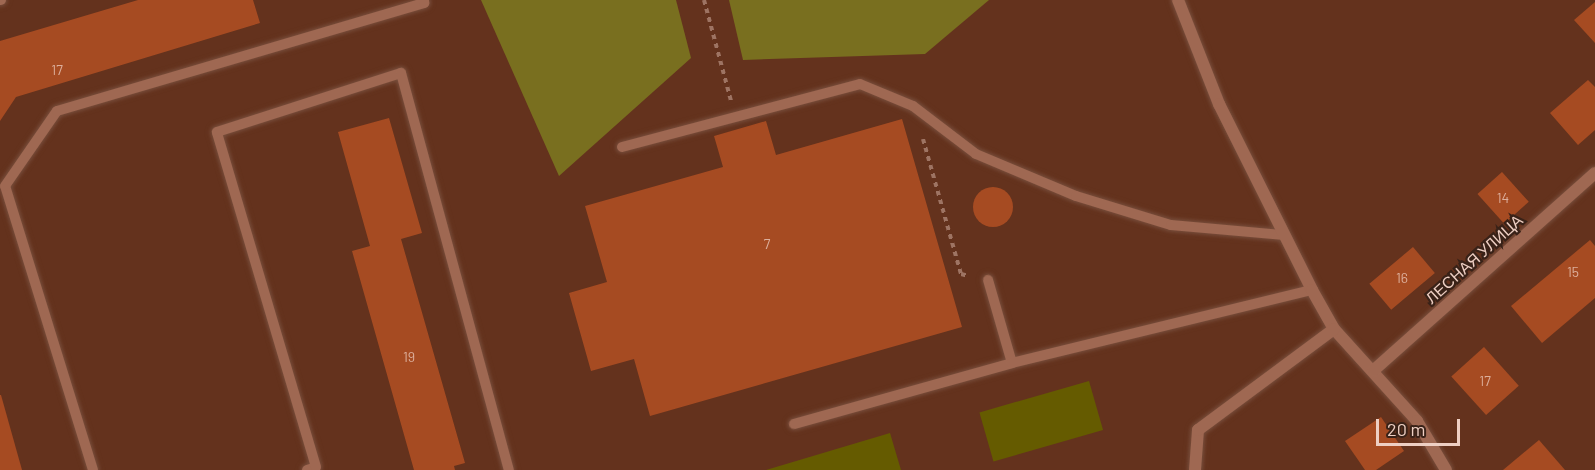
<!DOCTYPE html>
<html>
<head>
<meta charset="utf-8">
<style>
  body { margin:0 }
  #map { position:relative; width:1595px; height:470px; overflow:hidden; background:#64321d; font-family:Barlow,sans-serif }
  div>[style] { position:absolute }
  .green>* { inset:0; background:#655b00; transform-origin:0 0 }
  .forest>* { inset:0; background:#796f1f }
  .building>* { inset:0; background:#a64b22; transform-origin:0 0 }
  .round { border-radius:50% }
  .path>* { height:4px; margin-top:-2px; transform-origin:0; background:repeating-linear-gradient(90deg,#9e7463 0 4.5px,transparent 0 9px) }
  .roads { filter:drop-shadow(0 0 2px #784e3c) drop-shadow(0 0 2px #784e3c) }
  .lane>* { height:10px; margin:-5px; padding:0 5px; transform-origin:5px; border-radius:5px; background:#9f6852 }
  .street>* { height:12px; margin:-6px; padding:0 6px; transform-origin:6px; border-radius:6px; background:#9f6852 }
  span { translate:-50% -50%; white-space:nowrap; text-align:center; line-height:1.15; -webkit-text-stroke:4.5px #392218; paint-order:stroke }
  .number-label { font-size:14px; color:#dcae9b }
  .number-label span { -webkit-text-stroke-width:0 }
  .street-label { font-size:16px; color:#eecfc3 }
  .scale { position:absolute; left:1376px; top:419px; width:84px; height:27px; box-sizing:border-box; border:3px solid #eecfc3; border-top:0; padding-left:8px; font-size:18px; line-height:21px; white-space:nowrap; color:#eecfc3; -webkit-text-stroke:4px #392218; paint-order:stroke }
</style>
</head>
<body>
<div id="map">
  <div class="green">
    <div style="left:1089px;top:381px;width:51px;height:114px;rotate:74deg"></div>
    <div style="clip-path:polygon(890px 433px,901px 470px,766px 470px)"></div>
  </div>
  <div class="forest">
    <div style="clip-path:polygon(481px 0,676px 0,691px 58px,559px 176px)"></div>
    <div style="clip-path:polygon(729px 0,989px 0,925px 54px,743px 60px)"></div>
  </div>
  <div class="building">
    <div style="clip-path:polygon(138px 0,253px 0,260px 23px,16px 97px,0 121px,0 41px)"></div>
    <div style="clip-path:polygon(1595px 2px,1595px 43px,1574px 20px)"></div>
    <div style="clip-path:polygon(1588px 80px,1595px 87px,1595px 130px,1578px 145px,1550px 113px)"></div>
    <div style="clip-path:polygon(389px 118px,422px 233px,401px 239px,465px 463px,454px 466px,455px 470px,414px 470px,352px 251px,370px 246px,338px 132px)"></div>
    <div style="clip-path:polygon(902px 119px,962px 327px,650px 416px,634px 359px,591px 371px,569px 293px,607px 282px,585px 206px,723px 167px,714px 136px,766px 121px,776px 155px)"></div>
    <div style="left:1502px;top:172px;width:40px;height:33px;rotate:48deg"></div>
    <div class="round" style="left:973px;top:187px;width:40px;height:40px"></div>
    <div style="clip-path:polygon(1590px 240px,1595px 246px,1595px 298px,1542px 343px,1511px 306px)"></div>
    <div style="left:1413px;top:247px;width:34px;height:57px;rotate:50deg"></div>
    <div style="left:1484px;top:347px;width:52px;height:44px;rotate:48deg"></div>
    <div style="clip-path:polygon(0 395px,1px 395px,22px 470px,0 470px)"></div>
    <div style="clip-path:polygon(1381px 417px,1404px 451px,1376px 470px,1365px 470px,1345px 441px)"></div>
    <div style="clip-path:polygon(1539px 440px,1565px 470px,1503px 470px)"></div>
  </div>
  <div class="path">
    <div style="left:704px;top:0;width:105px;rotate:75deg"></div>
    <div style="left:923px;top:139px;width:140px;rotate:74.3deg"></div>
    <div style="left:961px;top:274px;width:8px;rotate:14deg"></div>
  </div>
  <div class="roads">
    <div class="lane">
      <div style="left:0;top:0;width:1px"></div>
      <div style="left:622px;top:147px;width:246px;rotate:-14.8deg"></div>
      <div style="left:860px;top:84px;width:57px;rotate:22.5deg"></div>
      <div style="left:913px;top:106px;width:79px;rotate:37.3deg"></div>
      <div style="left:976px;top:154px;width:108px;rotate:22.8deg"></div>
      <div style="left:1076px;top:196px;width:99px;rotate:17deg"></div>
      <div style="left:1171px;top:225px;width:111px;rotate:5.1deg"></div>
      <div style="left:988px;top:280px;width:86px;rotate:73.9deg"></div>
      <div style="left:794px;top:424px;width:226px;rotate:-15.6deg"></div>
      <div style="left:1012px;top:363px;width:309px;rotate:-13.7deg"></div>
      <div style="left:93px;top:470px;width:297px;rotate:-107.2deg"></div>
      <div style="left:5px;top:186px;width:91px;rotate:-55.3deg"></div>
      <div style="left:57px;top:111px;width:383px;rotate:-16.4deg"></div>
      <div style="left:424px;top:3px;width:3px;rotate:-90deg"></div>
      <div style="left:307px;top:470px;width:9px;rotate:-18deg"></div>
      <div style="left:316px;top:467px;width:349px;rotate:-106.5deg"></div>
      <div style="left:217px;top:132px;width:193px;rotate:-17.8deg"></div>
      <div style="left:401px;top:73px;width:411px;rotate:74.8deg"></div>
    </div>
    <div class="street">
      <div style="left:1178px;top:0;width:112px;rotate:68.5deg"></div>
      <div style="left:1219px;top:104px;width:208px;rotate:63.4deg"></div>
      <div style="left:1312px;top:290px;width:45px;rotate:60.6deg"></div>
      <div style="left:1334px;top:329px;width:124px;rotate:47.9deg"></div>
      <div style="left:1417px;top:421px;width:57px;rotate:59.4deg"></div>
      <div style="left:1374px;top:370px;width:296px;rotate:-41.7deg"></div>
      <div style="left:1195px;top:470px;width:40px;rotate:-85.7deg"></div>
      <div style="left:1198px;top:430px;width:169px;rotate:-36.6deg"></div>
    </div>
  </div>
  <div class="number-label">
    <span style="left:57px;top:70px">17</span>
    <span style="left:1503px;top:198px">14</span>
    <span style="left:767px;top:244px">7</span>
    <span style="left:1573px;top:272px">15</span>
    <span style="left:1402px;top:278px">16</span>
    <span style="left:409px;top:357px">19</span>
    <span style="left:1485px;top:381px">17</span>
  </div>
  <div class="street-label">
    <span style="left:1474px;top:259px;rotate:-42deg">ЛЕСНАЯ УЛИЦА</span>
  </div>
  <div class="scale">20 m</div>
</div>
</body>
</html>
